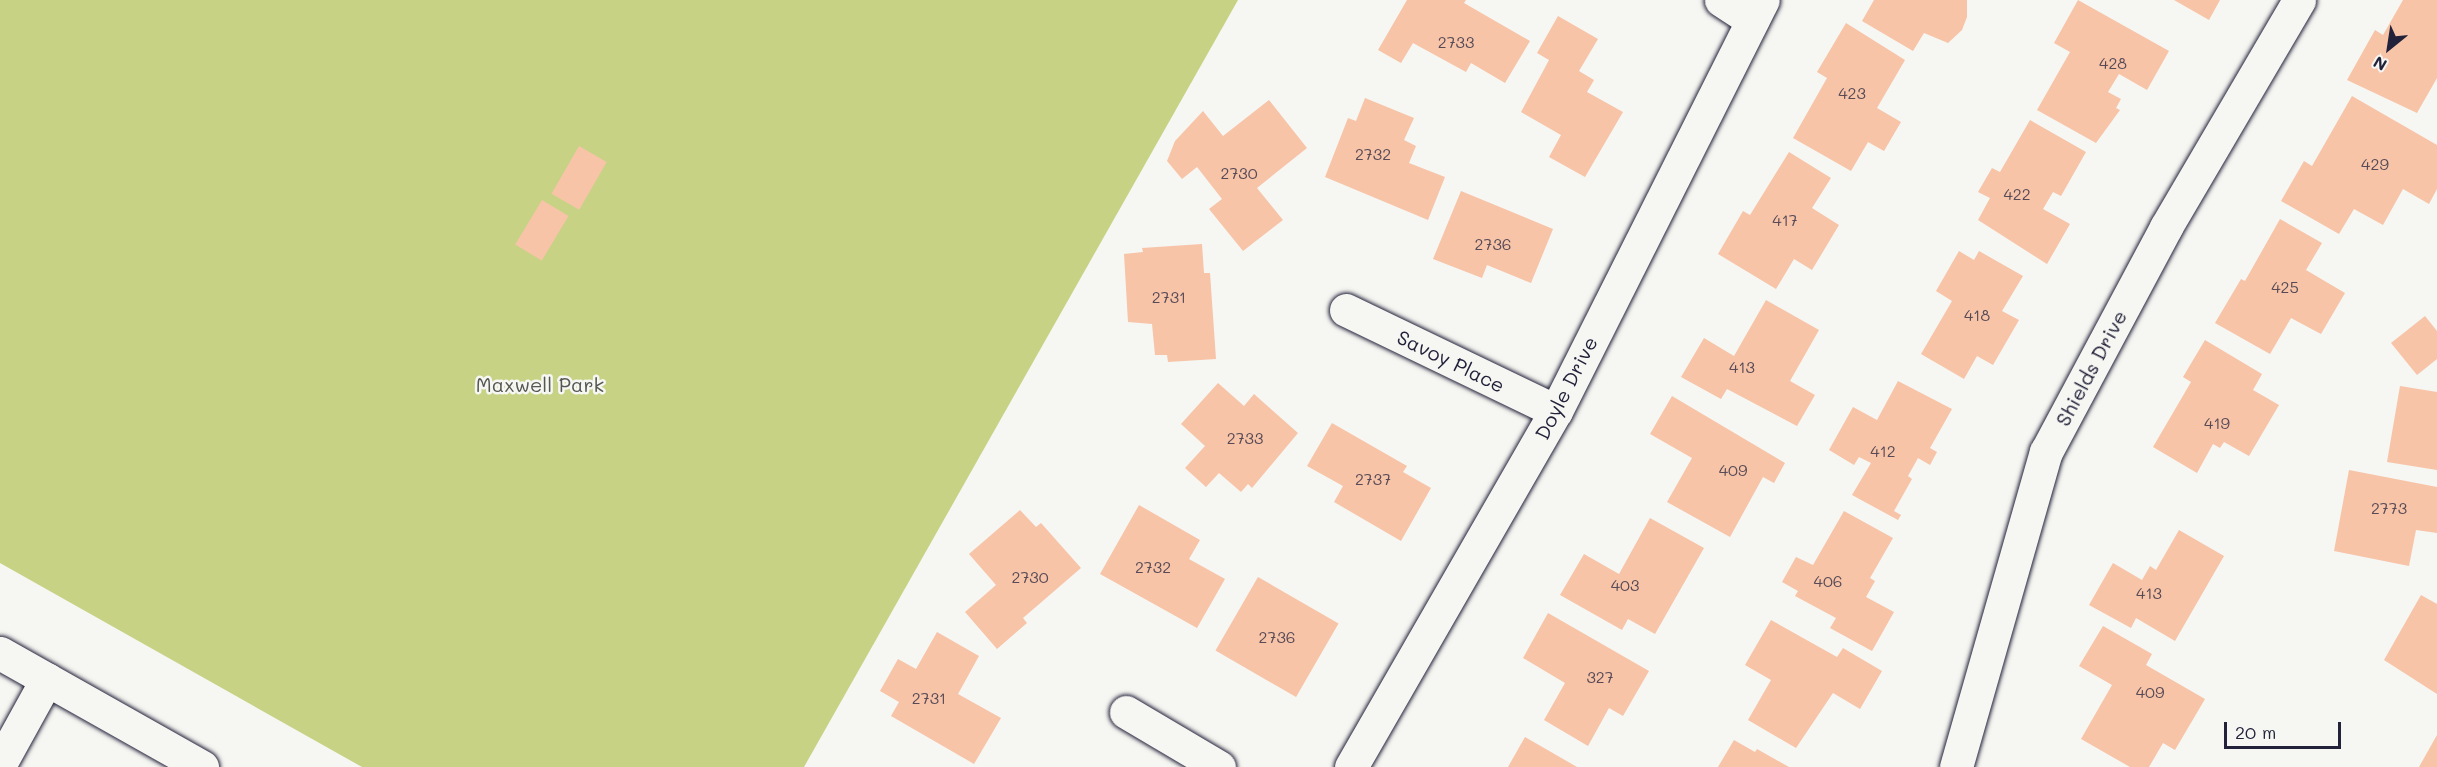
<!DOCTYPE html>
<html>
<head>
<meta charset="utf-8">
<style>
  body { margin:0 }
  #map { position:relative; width:2437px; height:767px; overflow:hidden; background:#f6f6f2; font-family:Mali,sans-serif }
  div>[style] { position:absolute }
  .green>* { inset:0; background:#c7d285 }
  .building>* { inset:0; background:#f7c4a8; transform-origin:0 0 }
  .roads { filter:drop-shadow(0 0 2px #22223b) drop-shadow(0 0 2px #22223b) }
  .minor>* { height:33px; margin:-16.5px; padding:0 16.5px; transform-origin:16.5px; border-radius:16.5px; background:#f6f6f2 }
  .major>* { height:33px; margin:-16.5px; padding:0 16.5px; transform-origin:16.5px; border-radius:16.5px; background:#f6f6f2 }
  span { translate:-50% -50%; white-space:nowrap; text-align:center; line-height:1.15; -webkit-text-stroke:5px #f6f6f2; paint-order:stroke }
  .number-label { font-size:16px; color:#574a56 }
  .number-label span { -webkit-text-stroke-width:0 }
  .street-label { font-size:20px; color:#22223b }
  .park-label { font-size:20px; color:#545751 }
  .north { position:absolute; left:2359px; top:18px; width:60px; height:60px; -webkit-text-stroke:4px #f6f6f2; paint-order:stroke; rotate:210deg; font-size:16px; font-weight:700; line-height:24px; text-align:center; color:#22223b }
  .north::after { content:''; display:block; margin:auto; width:21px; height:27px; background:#22223b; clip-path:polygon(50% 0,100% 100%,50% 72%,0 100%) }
  .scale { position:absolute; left:2224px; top:722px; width:117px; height:27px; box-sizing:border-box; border:3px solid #22223b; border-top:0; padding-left:8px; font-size:18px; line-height:21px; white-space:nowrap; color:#22223b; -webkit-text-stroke:4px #f6f6f2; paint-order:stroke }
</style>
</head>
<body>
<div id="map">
  <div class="green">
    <div style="clip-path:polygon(0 0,1238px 0,804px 767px,362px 767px,0 563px)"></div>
  </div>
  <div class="building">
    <div style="clip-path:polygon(1407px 0,1466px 0,1464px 3px,1530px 41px,1505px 83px,1471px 63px,1466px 72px,1413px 43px,1401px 63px,1378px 50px)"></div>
    <div style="clip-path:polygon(1874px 0,1967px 0,1967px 17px,1962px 30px,1948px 43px,1924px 33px,1913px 51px,1862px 21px)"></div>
    <div style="clip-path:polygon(2078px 0,2169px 51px,2147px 90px,2119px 74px,2108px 92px,2121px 99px,2116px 108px,2120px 110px,2096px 143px,2037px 110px,2070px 52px,2054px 43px)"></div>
    <div style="clip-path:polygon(2174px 0,2220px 0,2209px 20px)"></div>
    <div style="clip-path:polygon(2403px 0,2437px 0,2437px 78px,2417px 113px,2347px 80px,2375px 30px,2383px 35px)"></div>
    <div style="clip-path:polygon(1558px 16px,1598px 39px,1579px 71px,1594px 80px,1587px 92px,1623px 112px,1585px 177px,1549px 157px,1561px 135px,1521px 112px,1549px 60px,1537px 53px)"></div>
    <div style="clip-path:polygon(1846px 23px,1905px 60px,1877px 108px,1901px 122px,1884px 151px,1868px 142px,1851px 171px,1793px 138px,1827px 78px,1817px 72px)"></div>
    <div style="clip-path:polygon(2352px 96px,2437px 145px,2437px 189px,2429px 204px,2403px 189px,2383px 225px,2354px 209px,2339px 234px,2281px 201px,2304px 161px,2312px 166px)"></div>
    <div style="clip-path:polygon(1365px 98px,1414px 118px,1404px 140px,1416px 146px,1409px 163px,1445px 177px,1428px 220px,1325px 177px,1348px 118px,1356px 121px)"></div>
    <div style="clip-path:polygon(1269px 100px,1307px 148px,1257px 188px,1283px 220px,1243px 251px,1209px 209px,1222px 199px,1197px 167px,1182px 179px,1167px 161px,1175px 141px,1203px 111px,1223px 136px)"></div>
    <div style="clip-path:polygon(2030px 120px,2086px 152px,2061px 196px,2053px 192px,2043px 209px,2070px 224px,2047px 264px,1978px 220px,1990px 198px,1978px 192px,1992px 168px,2000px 172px)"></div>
    <div style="left:579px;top:146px;width:32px;height:55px;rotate:30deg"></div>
    <div style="clip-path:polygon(1789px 152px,1831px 178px,1812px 208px,1839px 225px,1812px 270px,1794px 259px,1776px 289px,1718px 254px,1743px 211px,1750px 215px)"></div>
    <div style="clip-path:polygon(1461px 191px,1553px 229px,1531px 283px,1487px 265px,1482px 278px,1433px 259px)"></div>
    <div style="left:542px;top:200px;width:31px;height:52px;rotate:31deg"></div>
    <div style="clip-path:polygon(2280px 219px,2322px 243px,2306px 270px,2345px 293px,2321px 334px,2291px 318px,2270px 354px,2215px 323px,2241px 279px,2245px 281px)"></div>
    <div style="clip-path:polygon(1202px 244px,1204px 273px,1210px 273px,1216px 359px,1168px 362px,1167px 355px,1155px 355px,1152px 324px,1128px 322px,1124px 254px,1143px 252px,1142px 248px)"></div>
    <div style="clip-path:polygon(1959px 251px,1974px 260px,1979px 251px,2023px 276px,2002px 311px,2019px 320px,1993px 365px,1977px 356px,1964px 379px,1921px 354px,1952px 301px,1936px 291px)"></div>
    <div style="clip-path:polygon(1766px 300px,1819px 330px,1790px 381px,1815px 395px,1797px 426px,1727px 389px,1721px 399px,1681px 377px,1704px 338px,1734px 356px)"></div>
    <div style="clip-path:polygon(2425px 316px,2437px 331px,2437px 359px,2417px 375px,2391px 343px)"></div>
    <div style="clip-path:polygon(2205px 340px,2262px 374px,2253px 390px,2279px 405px,2249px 456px,2224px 442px,2220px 448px,2213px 444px,2197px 473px,2153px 447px,2191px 382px,2183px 377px)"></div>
    <div style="clip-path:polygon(1898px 381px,1952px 409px,1930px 448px,1937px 452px,1930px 465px,1918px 458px,1908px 476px,1912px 479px,1894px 511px,1901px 515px,1898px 520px,1852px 495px,1871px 463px,1859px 457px,1854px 465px,1829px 450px,1853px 407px,1877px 420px)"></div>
    <div style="clip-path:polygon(1218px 383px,1244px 406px,1254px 394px,1298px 433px,1252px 488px,1248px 484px,1241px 492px,1219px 473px,1206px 487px,1185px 468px,1205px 446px,1181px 424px)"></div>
    <div style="clip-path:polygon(2400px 386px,2437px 392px,2437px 470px,2387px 462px)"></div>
    <div style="clip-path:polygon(1672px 396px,1785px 463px,1774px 483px,1763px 477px,1730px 537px,1667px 502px,1692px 458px,1650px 434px)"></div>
    <div style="clip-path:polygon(1332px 423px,1407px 466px,1403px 472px,1431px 488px,1401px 541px,1334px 502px,1343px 486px,1307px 466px)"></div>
    <div style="clip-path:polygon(2349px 470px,2437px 487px,2437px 533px,2416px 530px,2409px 566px,2334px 551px)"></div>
    <div style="clip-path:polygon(1139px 505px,1200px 540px,1189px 559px,1225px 579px,1197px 628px,1100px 574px)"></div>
    <div style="clip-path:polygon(1020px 510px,1036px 527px,1041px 523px,1081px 568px,1023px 618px,1027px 623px,997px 649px,965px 612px,996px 585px,969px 554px)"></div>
    <div style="clip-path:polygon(1844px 511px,1893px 538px,1870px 578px,1875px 581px,1866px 597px,1894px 612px,1872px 651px,1830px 628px,1836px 618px,1795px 596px,1798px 591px,1782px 582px,1796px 557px,1813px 565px)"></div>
    <div style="clip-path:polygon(1650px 518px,1704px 548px,1655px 634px,1628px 619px,1622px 630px,1560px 595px,1584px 554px,1619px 574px)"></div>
    <div style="clip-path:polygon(2179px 530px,2224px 556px,2175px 641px,2136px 618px,2131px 628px,2089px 605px,2113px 563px,2142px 580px,2150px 566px,2156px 570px)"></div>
    <div style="left:1258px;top:577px;width:93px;height:85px;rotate:30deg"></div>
    <div style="clip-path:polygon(2421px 595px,2437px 604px,2437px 694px,2384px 660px)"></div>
    <div style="clip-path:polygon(1548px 613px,1649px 671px,1623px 716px,1609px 708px,1588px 746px,1544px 720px,1565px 683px,1523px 658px)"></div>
    <div style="clip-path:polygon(1771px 620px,1837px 657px,1843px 648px,1882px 671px,1860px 709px,1833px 693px,1796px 748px,1748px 720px,1771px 680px,1745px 665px)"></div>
    <div style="clip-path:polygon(2103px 626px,2152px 654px,2146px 665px,2205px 699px,2175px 750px,2163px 743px,2149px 767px,2130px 767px,2081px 739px,2112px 685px,2079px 666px)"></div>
    <div style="clip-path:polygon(937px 632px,979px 656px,958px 694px,1001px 718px,974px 764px,891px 716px,899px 702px,880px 691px,898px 659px,916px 669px)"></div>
    <div style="clip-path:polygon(2437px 735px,2437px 767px,2419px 767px)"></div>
    <div style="clip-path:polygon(1525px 737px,1577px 767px,1508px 767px)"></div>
    <div style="clip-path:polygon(1734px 740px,1755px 752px,1757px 749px,1789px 767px,1718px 767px)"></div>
  </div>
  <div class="roads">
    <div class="minor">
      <div style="left:1721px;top:0;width:37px;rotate:33deg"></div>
      <div style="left:1346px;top:310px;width:233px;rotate:25.7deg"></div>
      <div style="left:1126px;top:712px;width:108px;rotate:30.6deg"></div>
      <div style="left:0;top:764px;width:97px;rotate:-61.1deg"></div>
      <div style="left:1351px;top:767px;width:411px;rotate:-60.1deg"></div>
      <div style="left:1556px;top:411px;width:460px;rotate:-63.3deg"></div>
      <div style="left:1956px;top:767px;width:328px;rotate:-74.1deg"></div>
      <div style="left:2046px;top:452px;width:255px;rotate:-61.9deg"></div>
      <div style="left:2166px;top:227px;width:263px;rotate:-59.6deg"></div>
    </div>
    <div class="major">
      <div style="left:0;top:653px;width:232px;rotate:29.4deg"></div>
    </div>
  </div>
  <div class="number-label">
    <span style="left:1456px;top:42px">2733</span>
    <span style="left:2113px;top:63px">428</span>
    <span style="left:1852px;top:93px">423</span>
    <span style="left:1373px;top:154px">2732</span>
    <span style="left:2375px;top:164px">429</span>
    <span style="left:1239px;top:173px">2730</span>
    <span style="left:2017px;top:194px">422</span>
    <span style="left:1785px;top:220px">417</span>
    <span style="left:1493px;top:244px">2736</span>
    <span style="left:2285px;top:287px">425</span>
    <span style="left:1169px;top:297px">2731</span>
    <span style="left:1977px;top:315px">418</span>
    <span style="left:1742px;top:367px">413</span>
    <span style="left:2217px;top:423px">419</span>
    <span style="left:1245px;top:438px">2733</span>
    <span style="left:1883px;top:451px">412</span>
    <span style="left:1733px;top:470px">409</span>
    <span style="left:1373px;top:479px">2737</span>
    <span style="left:2389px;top:508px">2773</span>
    <span style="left:1153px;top:567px">2732</span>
    <span style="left:1030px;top:577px">2730</span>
    <span style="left:1828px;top:581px">406</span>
    <span style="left:1625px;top:585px">403</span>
    <span style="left:2149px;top:593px">413</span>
    <span style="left:1277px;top:637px">2736</span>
    <span style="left:1600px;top:677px">327</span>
    <span style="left:2150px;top:692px">409</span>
    <span style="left:929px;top:698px">2731</span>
  </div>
  <div class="street-label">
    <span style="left:1451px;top:361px;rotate:26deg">Savoy Place</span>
    <span style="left:2091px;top:368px;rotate:-62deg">Shields Drive</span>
    <span style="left:1566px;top:388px;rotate:-63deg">Doyle Drive</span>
  </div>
  <div class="park-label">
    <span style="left:540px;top:384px">Maxwell Park</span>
  </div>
  <div class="north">N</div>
  <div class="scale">20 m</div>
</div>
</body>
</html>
